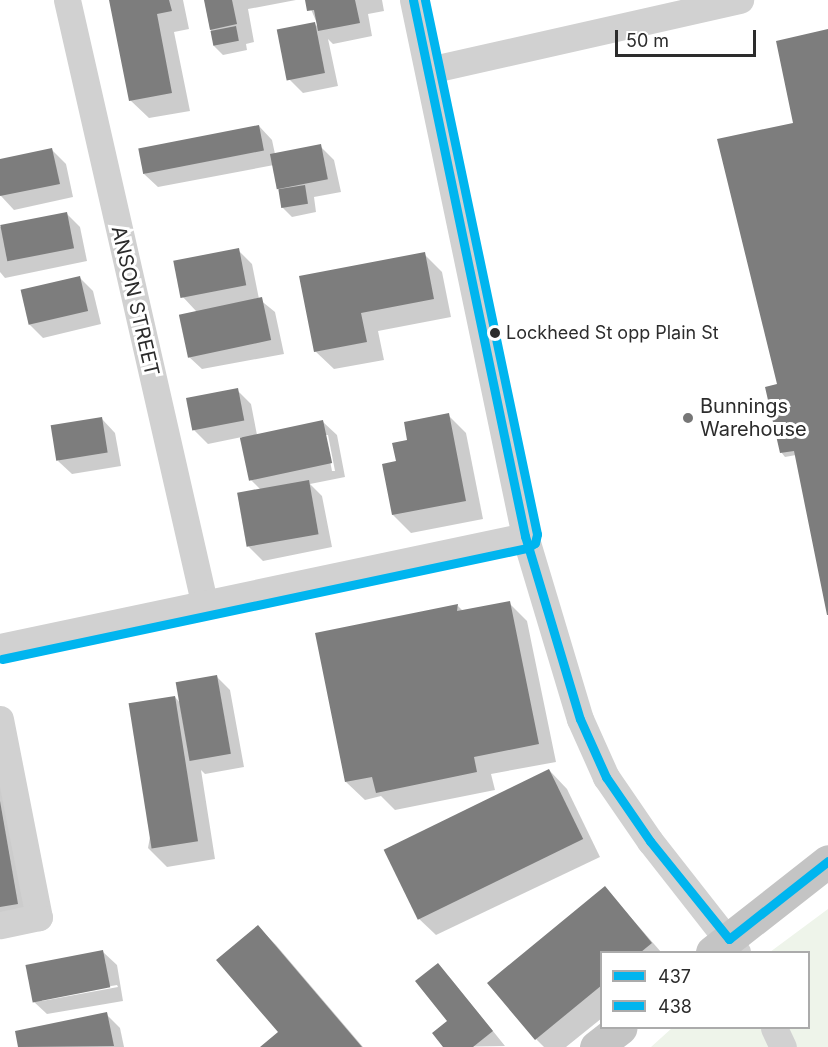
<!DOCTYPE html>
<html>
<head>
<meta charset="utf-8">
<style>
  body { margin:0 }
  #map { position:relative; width:828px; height:1047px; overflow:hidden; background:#fff; font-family:Inter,sans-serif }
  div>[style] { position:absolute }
  .green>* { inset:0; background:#eef4ea }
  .shadow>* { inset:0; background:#0003 }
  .building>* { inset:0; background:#7d7d7d; transform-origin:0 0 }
  .minor>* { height:27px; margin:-13.5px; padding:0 13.5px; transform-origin:13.5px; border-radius:13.5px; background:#d1d1d1 }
  .major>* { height:33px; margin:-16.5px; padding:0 16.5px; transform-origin:16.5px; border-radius:16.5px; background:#c4c4c4 }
  .bus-1>* { height:9px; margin:-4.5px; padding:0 4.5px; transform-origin:4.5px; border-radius:4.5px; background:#00b5ef }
  .bus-2>* { height:9px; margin:-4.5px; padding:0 4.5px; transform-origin:4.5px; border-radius:4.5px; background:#00b5ef }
  .dots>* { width:16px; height:16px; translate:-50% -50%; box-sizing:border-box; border:3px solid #fff; border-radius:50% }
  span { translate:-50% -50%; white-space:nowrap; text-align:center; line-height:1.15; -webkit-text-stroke:6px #fff; paint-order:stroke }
  .bus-label { font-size:18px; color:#2c2c2c }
  .left { translate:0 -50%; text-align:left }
  .street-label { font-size:20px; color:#2c2c2c }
  .poi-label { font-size:20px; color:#2c2c2c }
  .legend { position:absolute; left:600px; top:951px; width:210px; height:78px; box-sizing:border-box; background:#fff; border:2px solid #ababab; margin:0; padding:8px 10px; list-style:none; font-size:18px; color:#2c2c2c }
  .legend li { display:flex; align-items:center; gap:12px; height:30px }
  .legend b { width:30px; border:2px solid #ababab }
  .scale { position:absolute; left:615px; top:30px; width:141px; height:27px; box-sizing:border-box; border:3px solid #2c2c2c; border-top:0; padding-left:8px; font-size:18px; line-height:21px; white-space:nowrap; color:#2c2c2c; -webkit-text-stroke:4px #fff; paint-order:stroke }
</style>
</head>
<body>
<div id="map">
  <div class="green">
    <div style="clip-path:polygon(828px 909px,828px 1047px,651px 1047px,672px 1028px,808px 1028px,808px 952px,770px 952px)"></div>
  </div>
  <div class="shadow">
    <div style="clip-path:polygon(111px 0,183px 0,189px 29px,174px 32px,190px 111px,149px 118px,130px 100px)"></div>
    <div style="clip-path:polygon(205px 0,296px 0,248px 9px,254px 42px,246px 44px,247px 50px,223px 55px,214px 46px)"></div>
    <div style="clip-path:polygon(307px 0,382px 0,384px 11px,368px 14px,372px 36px,333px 44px,328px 39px,338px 86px,303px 93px,289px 79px,314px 23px,319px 28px)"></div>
    <div style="clip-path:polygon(828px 30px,828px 612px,796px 455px,785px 457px,781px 452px,779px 385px,795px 124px)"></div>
    <div style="clip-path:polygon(259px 126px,272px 140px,275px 154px,320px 146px,334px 160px,341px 192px,314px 197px,316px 212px,292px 217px,283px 208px,274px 165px,158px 187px,144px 174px)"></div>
    <div style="clip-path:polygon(52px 150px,66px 164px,73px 197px,14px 210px,1px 196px,0 161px)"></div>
    <div style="clip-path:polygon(66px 213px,80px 227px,87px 261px,5px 278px,0 272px,0 227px)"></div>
    <div style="clip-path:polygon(238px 250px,252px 264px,259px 299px,275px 312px,284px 354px,202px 369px,188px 356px,196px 311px,182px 296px)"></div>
    <div style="clip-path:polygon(424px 254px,442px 272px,451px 317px,378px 331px,384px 360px,334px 369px,315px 351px)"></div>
    <div style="clip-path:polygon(79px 277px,93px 291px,101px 324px,43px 338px,29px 324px)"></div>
    <div style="clip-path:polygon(evenodd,237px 390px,251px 404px,257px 435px,323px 422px,337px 435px,345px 477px,310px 484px,322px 496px,332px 547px,263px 561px,249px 547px,262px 491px,250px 479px,242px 437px,208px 444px,194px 430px,237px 390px,325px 435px,328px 435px,335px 471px,332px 471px,325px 435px)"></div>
    <div style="clip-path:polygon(448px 415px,466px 433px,483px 519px,411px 533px,393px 515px,398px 462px,409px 441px)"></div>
    <div style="clip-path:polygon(102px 419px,115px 433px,121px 466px,72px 474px,58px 461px)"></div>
    <div style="clip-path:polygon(509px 603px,527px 621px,556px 762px,491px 774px,495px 790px,395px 810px,381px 796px,365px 800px,346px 782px,458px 606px,464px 612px)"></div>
    <div style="clip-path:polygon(217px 677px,230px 690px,244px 767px,205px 774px,201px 770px,215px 859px,167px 867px,148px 848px,175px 697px,181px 704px)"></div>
    <div style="clip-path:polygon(0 734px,35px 922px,0 928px)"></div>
    <div style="clip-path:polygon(549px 770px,567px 789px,600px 857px,436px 935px,417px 917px)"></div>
    <div style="clip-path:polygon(605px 888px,661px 952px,602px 952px,602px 1018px,566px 1047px,544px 1047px,536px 1039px)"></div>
    <div style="clip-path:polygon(258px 927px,276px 945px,363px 1047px,262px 1047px,280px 1032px)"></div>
    <div style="clip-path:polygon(evenodd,103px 952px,117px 965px,123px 1001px,47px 1014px,33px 1001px,103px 952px,117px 985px,118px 987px,42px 1001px,42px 998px,117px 985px)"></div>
    <div style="clip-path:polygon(437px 965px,451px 979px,505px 1046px,445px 1047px,449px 1022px)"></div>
    <div style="clip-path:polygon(106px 1014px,120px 1028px,124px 1047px,20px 1047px,17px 1032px)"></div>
  </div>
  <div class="building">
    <div style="clip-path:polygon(109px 0,169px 0,172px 11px,157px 14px,172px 93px,129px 101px)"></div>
    <div style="clip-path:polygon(204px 0,232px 0,237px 24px,210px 30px)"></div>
    <div style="clip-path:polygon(305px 0,355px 0,360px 23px,318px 31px,314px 10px,307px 11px)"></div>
    <div style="left:315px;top:22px;width:52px;height:39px;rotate:79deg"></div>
    <div style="left:236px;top:26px;width:15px;height:26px;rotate:79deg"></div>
    <div style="clip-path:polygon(828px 29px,828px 615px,827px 615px,794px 451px,780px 453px,765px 387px,777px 384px,717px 139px,793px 123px,776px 41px)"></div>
    <div style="left:259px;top:125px;width:26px;height:123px;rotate:79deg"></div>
    <div style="left:321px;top:144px;width:36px;height:52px;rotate:79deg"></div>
    <div style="clip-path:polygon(52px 148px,60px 184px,0 196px,0 159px)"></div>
    <div style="left:305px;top:185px;width:19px;height:27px;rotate:81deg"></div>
    <div style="left:67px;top:212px;width:37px;height:68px;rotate:79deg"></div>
    <div style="left:239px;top:248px;width:38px;height:67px;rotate:79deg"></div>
    <div style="clip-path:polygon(425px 252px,434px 299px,361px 313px,367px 342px,314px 352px,299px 276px)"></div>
    <div style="left:80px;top:276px;width:36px;height:61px;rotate:77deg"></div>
    <div style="left:262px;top:297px;width:44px;height:85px;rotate:78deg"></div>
    <div style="left:238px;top:388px;width:33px;height:53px;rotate:79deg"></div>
    <div style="clip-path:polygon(449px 413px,466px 501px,392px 515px,382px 464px,396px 461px,392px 443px,407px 440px,404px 422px)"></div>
    <div style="left:102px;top:417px;width:36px;height:52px;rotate:81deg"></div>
    <div style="left:323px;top:420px;width:44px;height:85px;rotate:78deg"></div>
    <div style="left:309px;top:480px;width:55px;height:73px;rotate:80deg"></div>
    <div style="clip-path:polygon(510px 601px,539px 744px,474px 757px,477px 772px,376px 793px,372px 777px,345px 782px,315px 633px,458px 604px,457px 611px)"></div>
    <div style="left:217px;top:675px;width:80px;height:42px;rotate:80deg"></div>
    <div style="left:175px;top:696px;width:147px;height:47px;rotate:81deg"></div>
    <div style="left:549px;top:769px;width:78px;height:184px;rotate:64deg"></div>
    <div style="clip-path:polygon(0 801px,18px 904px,0 907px)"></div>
    <div style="clip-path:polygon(605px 886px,652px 943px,641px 952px,602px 952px,602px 985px,535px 1040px,487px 983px)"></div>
    <div style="clip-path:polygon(258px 925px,362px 1047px,260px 1047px,278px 1032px,216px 960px)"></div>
    <div style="left:103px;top:950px;width:38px;height:79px;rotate:79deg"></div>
    <div style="clip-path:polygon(438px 963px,493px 1031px,473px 1047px,443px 1047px,432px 1033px,447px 1021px,415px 981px)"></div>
    <div style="clip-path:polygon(107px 1012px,114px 1046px,18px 1047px,15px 1031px)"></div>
  </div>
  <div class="minor">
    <div style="left:67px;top:0;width:617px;rotate:77.18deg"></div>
    <div style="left:413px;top:0;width:548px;rotate:78.2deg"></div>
    <div style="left:525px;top:536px;width:191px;rotate:73.3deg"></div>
    <div style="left:580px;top:719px;width:64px;rotate:65.9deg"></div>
    <div style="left:606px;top:777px;width:78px;rotate:55.5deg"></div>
    <div style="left:650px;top:841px;width:141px;rotate:51.9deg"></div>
    <div style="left:429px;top:70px;width:319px;rotate:-12.7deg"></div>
    <div style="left:0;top:647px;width:537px;rotate:-11.94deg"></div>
    <div style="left:0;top:719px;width:202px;rotate:78.9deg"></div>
    <div style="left:39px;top:917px;width:40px;rotate:168deg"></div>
    <div style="left:774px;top:1028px;width:21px;rotate:65deg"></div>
  </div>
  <div class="major">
    <div style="left:712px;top:952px;width:147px;rotate:-38.1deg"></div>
    <div style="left:596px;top:1047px;width:31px;rotate:-38deg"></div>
  </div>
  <div class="bus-1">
    <div style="left:413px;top:0;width:548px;rotate:78.2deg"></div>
    <div style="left:525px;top:536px;width:191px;rotate:73.3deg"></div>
    <div style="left:580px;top:719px;width:64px;rotate:65.9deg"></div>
    <div style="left:606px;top:777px;width:78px;rotate:55.5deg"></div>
    <div style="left:650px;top:841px;width:126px;rotate:51.1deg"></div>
    <div style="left:729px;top:939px;width:126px;rotate:-38.2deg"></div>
  </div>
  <div class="bus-2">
    <div style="left:2px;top:659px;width:537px;rotate:-11.94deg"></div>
    <div style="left:527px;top:548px;width:9px;rotate:-32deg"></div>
    <div style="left:535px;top:543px;width:9px;rotate:-77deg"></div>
    <div style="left:537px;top:534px;width:546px;rotate:-101.85deg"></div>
  </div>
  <div class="dots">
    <div style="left:495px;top:333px;background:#2c2c2c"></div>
    <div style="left:688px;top:418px;background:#767676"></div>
  </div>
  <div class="bus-label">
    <span class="left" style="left:506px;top:333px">Lockheed St opp Plain St</span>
  </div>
  <div class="street-label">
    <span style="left:135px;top:301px;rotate:77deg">ANSON STREET</span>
  </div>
  <div class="poi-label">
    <span class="left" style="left:700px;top:418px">Bunnings<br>Warehouse</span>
  </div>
  <ul class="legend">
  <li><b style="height:8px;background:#00b5ef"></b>437</li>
  <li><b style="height:8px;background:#00b5ef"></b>438</li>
  </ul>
  <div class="scale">50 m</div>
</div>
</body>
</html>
